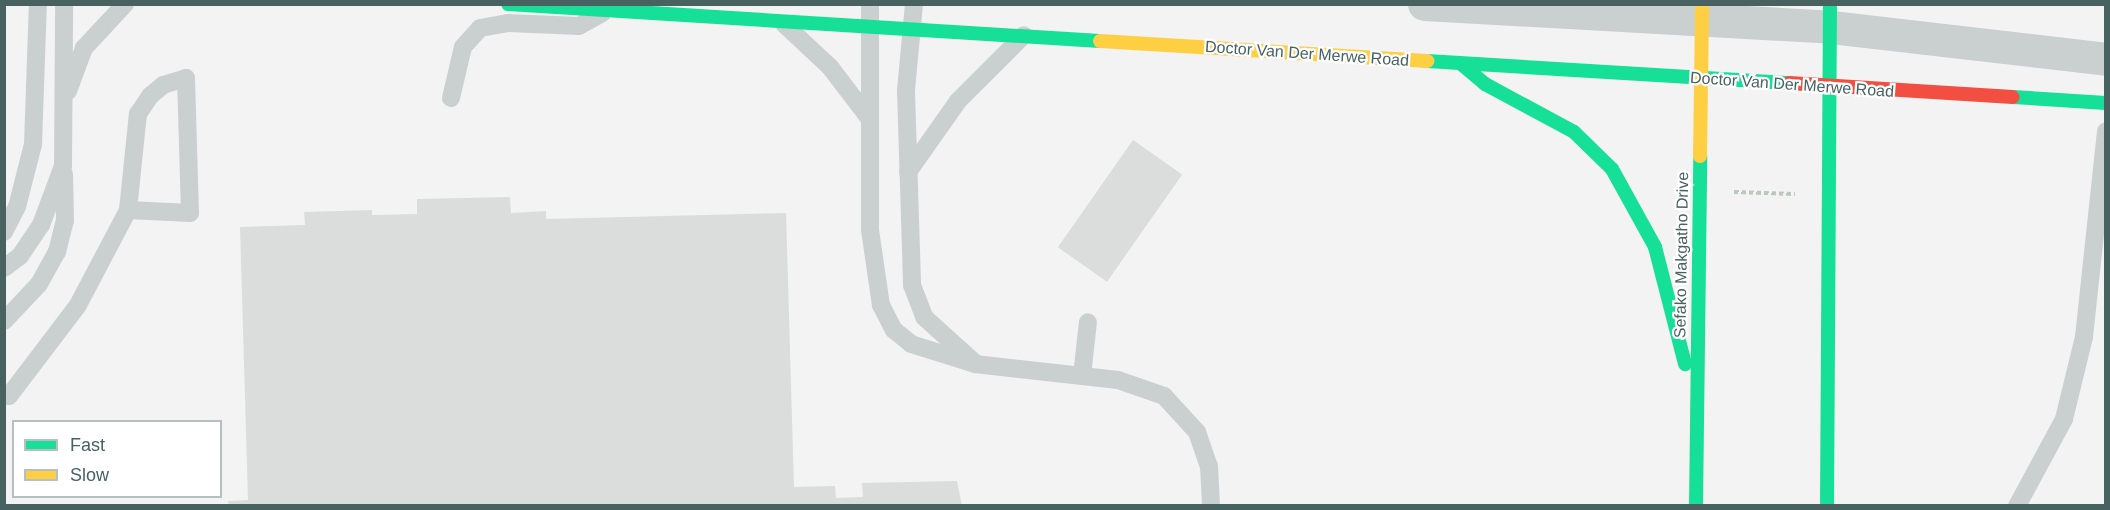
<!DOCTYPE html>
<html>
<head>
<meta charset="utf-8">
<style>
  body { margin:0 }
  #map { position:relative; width:2110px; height:510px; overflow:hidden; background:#f4f3f3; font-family:Helvetica,sans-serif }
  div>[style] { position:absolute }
  .building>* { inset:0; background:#dbdcdc; transform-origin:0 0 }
  .path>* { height:4px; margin-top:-2px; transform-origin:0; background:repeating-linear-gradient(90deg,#bac8bd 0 4.5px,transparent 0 7.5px) }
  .lane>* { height:18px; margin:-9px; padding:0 9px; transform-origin:9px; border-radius:9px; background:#cad0d0 }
  .street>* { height:33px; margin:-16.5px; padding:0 16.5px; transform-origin:16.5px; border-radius:16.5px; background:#cad0d0 }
  .fast>* { height:14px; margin:-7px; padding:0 7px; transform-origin:7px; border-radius:7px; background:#16e098 }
  .slow>* { height:14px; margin:-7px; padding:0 7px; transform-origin:7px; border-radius:7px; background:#ffcf43 }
  .jam>* { height:14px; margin:-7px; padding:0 7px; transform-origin:7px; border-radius:7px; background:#f24e42 }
  span { translate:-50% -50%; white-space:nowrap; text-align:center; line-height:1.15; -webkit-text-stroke:4.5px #fff; paint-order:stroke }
  .street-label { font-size:16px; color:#486262 }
  .frame { position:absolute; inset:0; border:6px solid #486262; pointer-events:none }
  .legend { position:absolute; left:12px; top:420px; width:210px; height:78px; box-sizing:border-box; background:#fff; border:2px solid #b6c0c0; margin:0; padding:8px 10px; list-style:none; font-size:18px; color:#486262 }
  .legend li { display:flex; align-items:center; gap:12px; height:30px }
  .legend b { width:30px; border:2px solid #b6c0c0 }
</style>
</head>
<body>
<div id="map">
  <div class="building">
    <div style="left:1133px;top:140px;width:60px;height:131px;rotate:35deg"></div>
    <div style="clip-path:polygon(510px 197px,511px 213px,546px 211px,546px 219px,786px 213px,794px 487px,835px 486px,836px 498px,863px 497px,862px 483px,957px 481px,962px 506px,229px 506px,228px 501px,248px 500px,240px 227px,305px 225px,304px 212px,372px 210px,372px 215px,417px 214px,417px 199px)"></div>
  </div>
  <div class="path">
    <div style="left:1734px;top:192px;width:61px;rotate:1.9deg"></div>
  </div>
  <div class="lane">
    <div style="left:870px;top:4px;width:226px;rotate:90deg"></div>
    <div style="left:870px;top:230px;width:76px;rotate:81.7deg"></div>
    <div style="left:881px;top:305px;width:28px;rotate:63deg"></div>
    <div style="left:894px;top:330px;width:22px;rotate:39deg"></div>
    <div style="left:911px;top:344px;width:67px;rotate:17.4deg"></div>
    <div style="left:975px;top:364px;width:144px;rotate:6.4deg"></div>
    <div style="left:1118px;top:380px;width:49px;rotate:19.2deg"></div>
    <div style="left:1164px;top:396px;width:49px;rotate:47.5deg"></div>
    <div style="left:1197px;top:432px;width:36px;rotate:71deg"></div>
    <div style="left:1209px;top:466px;width:40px;rotate:87.1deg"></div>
    <div style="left:914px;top:4px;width:87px;rotate:95.3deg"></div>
    <div style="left:906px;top:91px;width:194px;rotate:88.2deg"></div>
    <div style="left:912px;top:285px;width:34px;rotate:69deg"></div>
    <div style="left:924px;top:317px;width:67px;rotate:42deg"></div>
    <div style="left:784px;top:24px;width:63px;rotate:43.1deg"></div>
    <div style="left:830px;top:67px;width:64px;rotate:52.6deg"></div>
    <div style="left:68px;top:91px;width:46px;rotate:-69.6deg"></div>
    <div style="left:84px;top:48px;width:60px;rotate:-47deg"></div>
    <div style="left:451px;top:98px;width:52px;rotate:-76.8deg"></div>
    <div style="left:463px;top:47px;width:25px;rotate:-48deg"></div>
    <div style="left:480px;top:28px;width:28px;rotate:-10deg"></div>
    <div style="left:508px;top:23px;width:71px;rotate:2.4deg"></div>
    <div style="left:579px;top:26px;width:26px;rotate:-29deg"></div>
    <div style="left:908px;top:172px;width:87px;rotate:-54.8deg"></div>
    <div style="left:958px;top:101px;width:93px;rotate:-45deg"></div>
    <div style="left:4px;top:232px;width:28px;rotate:-63deg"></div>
    <div style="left:17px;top:207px;width:65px;rotate:-75.7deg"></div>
    <div style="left:33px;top:144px;width:140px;rotate:-88deg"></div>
    <div style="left:4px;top:268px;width:20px;rotate:-37deg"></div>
    <div style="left:20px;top:256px;width:37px;rotate:-56deg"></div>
    <div style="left:41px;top:225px;width:63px;rotate:-69.6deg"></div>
    <div style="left:63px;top:166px;width:162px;rotate:-89.6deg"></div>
    <div style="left:4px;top:321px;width:51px;rotate:-46.6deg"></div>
    <div style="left:39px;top:284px;width:37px;rotate:-61deg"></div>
    <div style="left:57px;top:252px;width:32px;rotate:-76deg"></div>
    <div style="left:65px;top:221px;width:47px;rotate:-91.2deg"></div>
    <div style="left:1082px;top:376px;width:54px;rotate:-83.7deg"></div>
    <div style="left:9px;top:396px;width:114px;rotate:-52.8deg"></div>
    <div style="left:78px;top:305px;width:107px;rotate:-62.2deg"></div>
    <div style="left:128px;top:210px;width:97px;rotate:-84.1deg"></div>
    <div style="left:138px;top:114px;width:22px;rotate:-56deg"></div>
    <div style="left:150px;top:96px;width:17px;rotate:-40deg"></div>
    <div style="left:163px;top:85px;width:24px;rotate:-17deg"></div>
    <div style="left:186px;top:78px;width:135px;rotate:88.3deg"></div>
    <div style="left:190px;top:213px;width:62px;rotate:-177.2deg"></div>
    <div style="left:2017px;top:506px;width:99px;rotate:-61.6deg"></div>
    <div style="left:2064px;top:419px;width:84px;rotate:-76.3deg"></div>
    <div style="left:2084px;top:337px;width:207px;rotate:-83.9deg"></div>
  </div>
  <div class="street">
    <div style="left:1424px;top:4px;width:408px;rotate:3.2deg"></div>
    <div style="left:1831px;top:27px;width:277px;rotate:6.6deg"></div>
  </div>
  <div class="fast">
    <div style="left:508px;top:4px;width:593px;rotate:3.58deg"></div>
    <div style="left:1427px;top:61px;width:363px;rotate:3.5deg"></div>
    <div style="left:1460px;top:63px;width:33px;rotate:40deg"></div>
    <div style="left:1485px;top:84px;width:101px;rotate:28.3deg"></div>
    <div style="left:1574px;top:132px;width:53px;rotate:44.2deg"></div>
    <div style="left:1612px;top:169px;width:89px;rotate:61.1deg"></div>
    <div style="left:1655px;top:247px;width:121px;rotate:75.6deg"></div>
    <div style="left:2013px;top:97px;width:93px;rotate:3.7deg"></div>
    <div style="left:1696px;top:506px;width:350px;rotate:-89.3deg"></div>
    <div style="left:1827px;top:506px;width:502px;rotate:-89.66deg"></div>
  </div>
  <div class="slow">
    <div style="left:1100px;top:41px;width:328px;rotate:3.5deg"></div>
    <div style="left:1700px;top:156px;width:152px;rotate:-89.2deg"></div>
  </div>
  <div class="jam">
    <div style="left:1789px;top:83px;width:224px;rotate:3.6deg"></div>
  </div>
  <div class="street-label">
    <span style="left:1307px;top:54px;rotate:4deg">Doctor Van Der Merwe Road</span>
    <span style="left:1792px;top:85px;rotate:4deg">Doctor Van Der Merwe Road</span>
    <span style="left:1682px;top:255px;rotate:-89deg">Sefako Makgatho Drive</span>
  </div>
  <div class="frame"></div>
  <ul class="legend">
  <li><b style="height:8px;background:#16e098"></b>Fast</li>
  <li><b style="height:8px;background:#ffcf43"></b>Slow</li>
  </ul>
</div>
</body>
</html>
